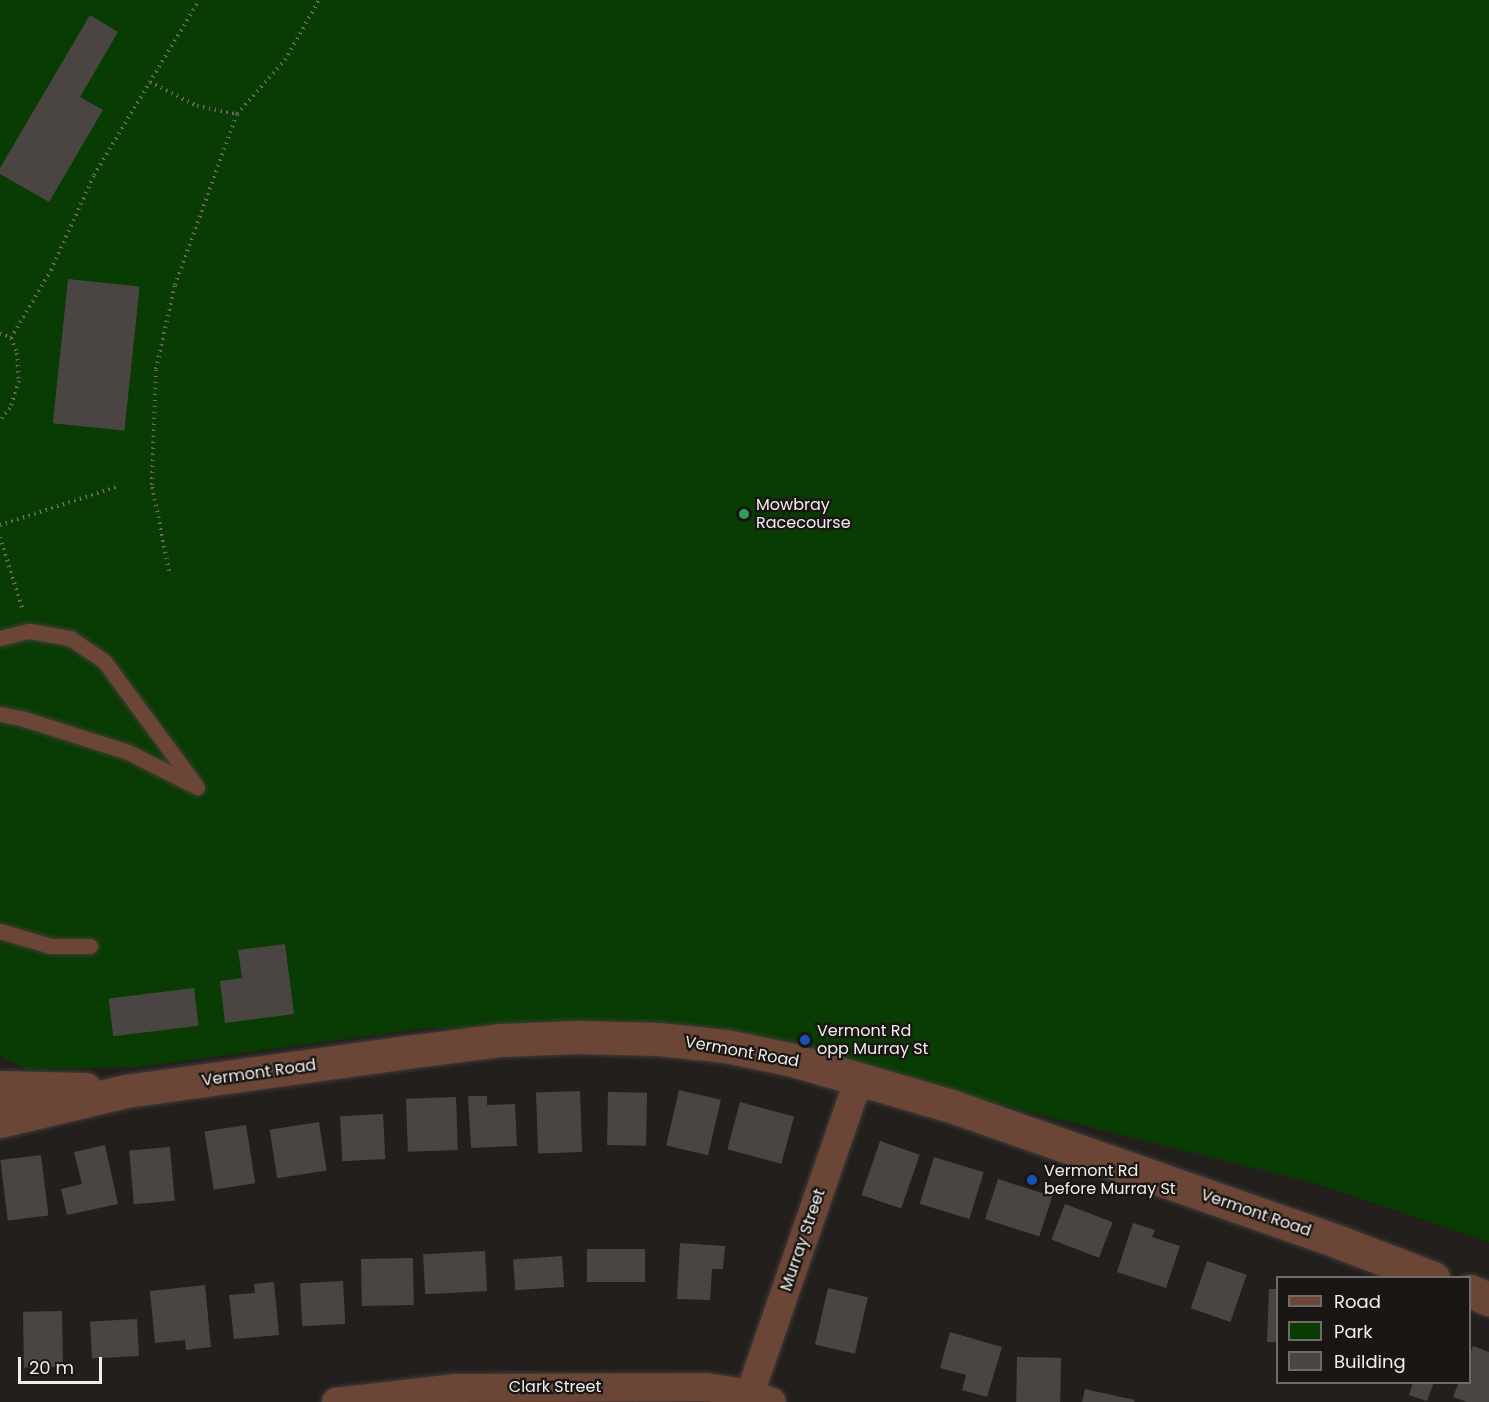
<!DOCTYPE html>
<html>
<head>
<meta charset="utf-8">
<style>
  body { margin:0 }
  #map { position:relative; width:1489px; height:1402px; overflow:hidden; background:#231f1d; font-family:Poppins,sans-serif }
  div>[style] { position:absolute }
  .green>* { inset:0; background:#083c02 }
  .building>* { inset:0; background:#4a4543; transform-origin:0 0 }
  .path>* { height:4px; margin-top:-2px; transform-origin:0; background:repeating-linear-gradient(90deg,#696664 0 1.5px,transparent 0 6px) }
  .roads { filter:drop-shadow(0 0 2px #403c3a) drop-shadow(0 0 2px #403c3a) }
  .service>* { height:15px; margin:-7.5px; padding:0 7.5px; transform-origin:7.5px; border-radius:7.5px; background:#6b4536 }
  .minor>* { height:28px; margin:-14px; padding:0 14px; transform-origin:14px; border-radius:14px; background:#6b4536 }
  .tertiary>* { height:33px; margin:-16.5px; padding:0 16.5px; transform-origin:16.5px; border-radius:16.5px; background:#6b4536 }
  .dots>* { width:16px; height:16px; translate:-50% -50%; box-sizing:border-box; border:3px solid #191613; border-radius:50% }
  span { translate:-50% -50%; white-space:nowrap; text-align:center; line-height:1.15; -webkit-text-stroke:4.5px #191613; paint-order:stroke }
  .poi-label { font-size:16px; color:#f0eeec }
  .left { translate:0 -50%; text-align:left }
  .street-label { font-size:16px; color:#f0eeec }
  .legend { position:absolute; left:1276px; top:1276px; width:195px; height:108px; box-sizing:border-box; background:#191613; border:2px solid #6f6c6a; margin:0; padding:8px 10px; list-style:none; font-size:18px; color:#f0eeec }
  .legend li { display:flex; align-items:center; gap:12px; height:30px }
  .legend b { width:30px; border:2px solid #6f6c6a }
  .scale { position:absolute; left:18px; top:1357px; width:84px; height:27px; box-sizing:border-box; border:3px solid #f0eeec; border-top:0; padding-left:8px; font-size:18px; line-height:21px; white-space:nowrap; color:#f0eeec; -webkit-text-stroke:4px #191613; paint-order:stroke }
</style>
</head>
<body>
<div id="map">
  <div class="green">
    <div style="clip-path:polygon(0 0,1489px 0,1489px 1242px,1315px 1183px,923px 1085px,690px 1033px,427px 1028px,136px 1067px,28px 1070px,0 1056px)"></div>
  </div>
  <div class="building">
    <div style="clip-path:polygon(90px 15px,118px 32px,80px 97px,103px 110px,49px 202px,0 174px,0 168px)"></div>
    <div style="left:68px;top:279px;width:72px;height:145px;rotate:6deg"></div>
    <div style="clip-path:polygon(285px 944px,294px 1014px,225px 1023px,220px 981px,242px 978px,238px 950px)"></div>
    <div style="left:194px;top:988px;width:38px;height:86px;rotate:83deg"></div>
    <div style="left:679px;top:1090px;width:43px;height:57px;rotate:13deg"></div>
    <div style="left:580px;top:1091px;width:61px;height:44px;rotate:88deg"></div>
    <div style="left:608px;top:1092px;width:39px;height:53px;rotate:1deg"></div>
    <div style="clip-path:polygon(468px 1096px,487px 1096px,487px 1105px,515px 1104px,517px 1146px,471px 1148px)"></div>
    <div style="left:456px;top:1097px;width:53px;height:50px;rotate:88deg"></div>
    <div style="left:740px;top:1102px;width:56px;height:49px;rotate:15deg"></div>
    <div style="left:383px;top:1114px;width:45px;height:43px;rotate:87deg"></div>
    <div style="left:319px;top:1122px;width:49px;height:50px;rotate:81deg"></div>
    <div style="left:246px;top:1125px;width:59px;height:42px;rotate:81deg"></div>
    <div style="left:880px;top:1141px;width:42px;height:57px;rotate:19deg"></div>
    <div style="clip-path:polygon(105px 1145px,118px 1204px,67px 1215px,61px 1189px,82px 1184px,74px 1152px)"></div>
    <div style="left:170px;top:1147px;width:54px;height:41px;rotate:85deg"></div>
    <div style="left:41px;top:1155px;width:61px;height:41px;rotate:83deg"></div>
    <div style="left:934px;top:1157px;width:52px;height:49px;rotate:17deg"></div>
    <div style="left:998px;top:1179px;width:57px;height:42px;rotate:18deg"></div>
    <div style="left:1065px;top:1204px;width:51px;height:38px;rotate:21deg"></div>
    <div style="clip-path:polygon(1133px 1223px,1155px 1230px,1152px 1237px,1180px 1246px,1166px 1288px,1117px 1272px)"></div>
    <div style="clip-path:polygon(680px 1243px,725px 1246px,723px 1269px,712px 1269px,710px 1300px,677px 1299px)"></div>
    <div style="left:645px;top:1249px;width:33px;height:58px;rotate:90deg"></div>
    <div style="left:485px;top:1251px;width:40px;height:62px;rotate:87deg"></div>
    <div style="left:562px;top:1256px;width:31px;height:49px;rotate:86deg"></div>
    <div style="left:413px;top:1258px;width:47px;height:52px;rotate:89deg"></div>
    <div style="left:1207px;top:1261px;width:42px;height:50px;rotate:19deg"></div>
    <div style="left:343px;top:1281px;width:43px;height:43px;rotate:87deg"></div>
    <div style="clip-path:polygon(274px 1282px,279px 1335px,234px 1339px,229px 1295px,255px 1293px,254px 1284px)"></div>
    <div style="clip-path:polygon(205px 1285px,211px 1347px,186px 1350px,185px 1340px,155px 1343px,150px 1291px)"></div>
    <div style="left:828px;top:1288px;width:41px;height:58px;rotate:13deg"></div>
    <div style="clip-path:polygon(1269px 1289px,1278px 1289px,1278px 1342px,1267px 1342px)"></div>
    <div style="left:62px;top:1311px;width:56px;height:39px;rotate:89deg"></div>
    <div style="left:137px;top:1319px;width:37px;height:47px;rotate:87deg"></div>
    <div style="clip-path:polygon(950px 1332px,1002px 1347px,987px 1397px,962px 1390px,966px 1375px,940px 1368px)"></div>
    <div style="clip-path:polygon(1473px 1346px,1489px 1352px,1489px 1402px,1467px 1402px,1453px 1397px,1459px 1382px,1470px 1382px,1470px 1355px)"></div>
    <div style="left:1017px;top:1357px;width:44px;height:45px;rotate:1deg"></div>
    <div style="clip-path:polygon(1413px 1382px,1434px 1382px,1427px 1401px,1409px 1395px)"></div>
    <div style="clip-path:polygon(1085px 1389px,1135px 1400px,1134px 1402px,1082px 1402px)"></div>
  </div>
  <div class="path">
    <div style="left:150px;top:82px;width:53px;rotate:27.1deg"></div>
    <div style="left:197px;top:106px;width:41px;rotate:11.3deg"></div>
    <div style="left:237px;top:114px;width:72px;rotate:-48.4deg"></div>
    <div style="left:285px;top:60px;width:69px;rotate:-60.5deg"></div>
    <div style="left:0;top:333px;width:12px;rotate:24deg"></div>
    <div style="left:11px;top:338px;width:16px;rotate:68deg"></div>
    <div style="left:17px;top:353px;width:28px;rotate:86deg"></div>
    <div style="left:19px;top:381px;width:28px;rotate:108deg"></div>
    <div style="left:10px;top:408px;width:16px;rotate:128deg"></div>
    <div style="left:11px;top:338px;width:79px;rotate:-59.5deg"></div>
    <div style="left:51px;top:270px;width:104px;rotate:-65.6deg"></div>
    <div style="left:94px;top:175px;width:204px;rotate:-59deg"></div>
    <div style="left:0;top:525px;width:125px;rotate:-18.1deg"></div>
    <div style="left:0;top:537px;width:77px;rotate:72.7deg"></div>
    <div style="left:169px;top:571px;width:88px;rotate:-101.2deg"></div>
    <div style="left:152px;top:485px;width:116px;rotate:-88deg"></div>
    <div style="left:156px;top:369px;width:86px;rotate:-77.3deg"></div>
    <div style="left:175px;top:285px;width:182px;rotate:-70.1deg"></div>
  </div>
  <div class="roads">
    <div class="service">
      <div style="left:0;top:638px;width:30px;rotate:-14deg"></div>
      <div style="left:29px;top:631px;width:42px;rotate:9.7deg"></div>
      <div style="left:70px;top:638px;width:41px;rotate:34.1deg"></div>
      <div style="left:104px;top:661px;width:157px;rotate:53.6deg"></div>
      <div style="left:0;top:714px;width:21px;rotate:11deg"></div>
      <div style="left:21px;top:718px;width:112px;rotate:17.6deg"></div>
      <div style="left:128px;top:752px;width:73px;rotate:26.9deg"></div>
      <div style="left:0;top:931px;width:53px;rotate:16.4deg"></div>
      <div style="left:51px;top:946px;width:39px"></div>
    </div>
    <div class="minor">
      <div style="left:336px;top:1402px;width:121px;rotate:-6.7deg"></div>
      <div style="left:456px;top:1388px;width:250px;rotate:-0.2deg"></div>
      <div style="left:706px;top:1387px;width:44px;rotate:9.2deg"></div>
      <div style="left:749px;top:1394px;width:24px;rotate:19deg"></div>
      <div style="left:747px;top:1402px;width:343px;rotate:-70.9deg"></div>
    </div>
    <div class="tertiary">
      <div style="left:0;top:1087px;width:85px;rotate:1.3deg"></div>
      <div style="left:0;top:1121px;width:130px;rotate:-13.4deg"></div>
      <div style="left:126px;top:1091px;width:292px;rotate:-7.9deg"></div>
      <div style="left:415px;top:1051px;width:87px;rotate:-7.3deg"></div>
      <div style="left:501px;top:1040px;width:77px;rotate:-2.2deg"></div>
      <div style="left:578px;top:1037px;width:80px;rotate:1.4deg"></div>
      <div style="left:658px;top:1039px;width:68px;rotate:5.9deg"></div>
      <div style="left:726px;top:1046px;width:68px;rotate:11.8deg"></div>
      <div style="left:793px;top:1060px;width:165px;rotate:16.2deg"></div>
      <div style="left:951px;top:1106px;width:411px;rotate:19.3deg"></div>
      <div style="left:1339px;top:1242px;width:101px;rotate:21deg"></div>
      <div style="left:1470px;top:1291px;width:21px;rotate:23deg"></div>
    </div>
  </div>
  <div class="dots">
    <div style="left:744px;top:514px;background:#2e9e5b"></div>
    <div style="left:805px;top:1040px;background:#1a4fb4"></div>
    <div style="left:1032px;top:1180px;background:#1a4fb4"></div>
  </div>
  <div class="poi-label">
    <span class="left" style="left:756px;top:514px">Mowbray<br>Racecourse</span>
    <span class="left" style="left:817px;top:1040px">Vermont Rd<br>opp Murray St</span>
    <span class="left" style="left:1044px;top:1180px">Vermont Rd<br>before Murray St</span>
  </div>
  <div class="street-label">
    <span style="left:742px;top:1052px;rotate:10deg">Vermont Road</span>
    <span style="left:259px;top:1073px;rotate:-8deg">Vermont Road</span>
    <span style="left:1256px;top:1213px;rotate:19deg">Vermont Road</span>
    <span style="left:803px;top:1240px;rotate:-71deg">Murray Street</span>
    <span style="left:555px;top:1387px">Clark Street</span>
  </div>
  <ul class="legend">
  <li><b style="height:8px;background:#6b4536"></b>Road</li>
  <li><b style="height:16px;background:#083c02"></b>Park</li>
  <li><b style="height:16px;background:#4a4543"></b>Building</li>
  </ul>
  <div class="scale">20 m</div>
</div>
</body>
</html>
